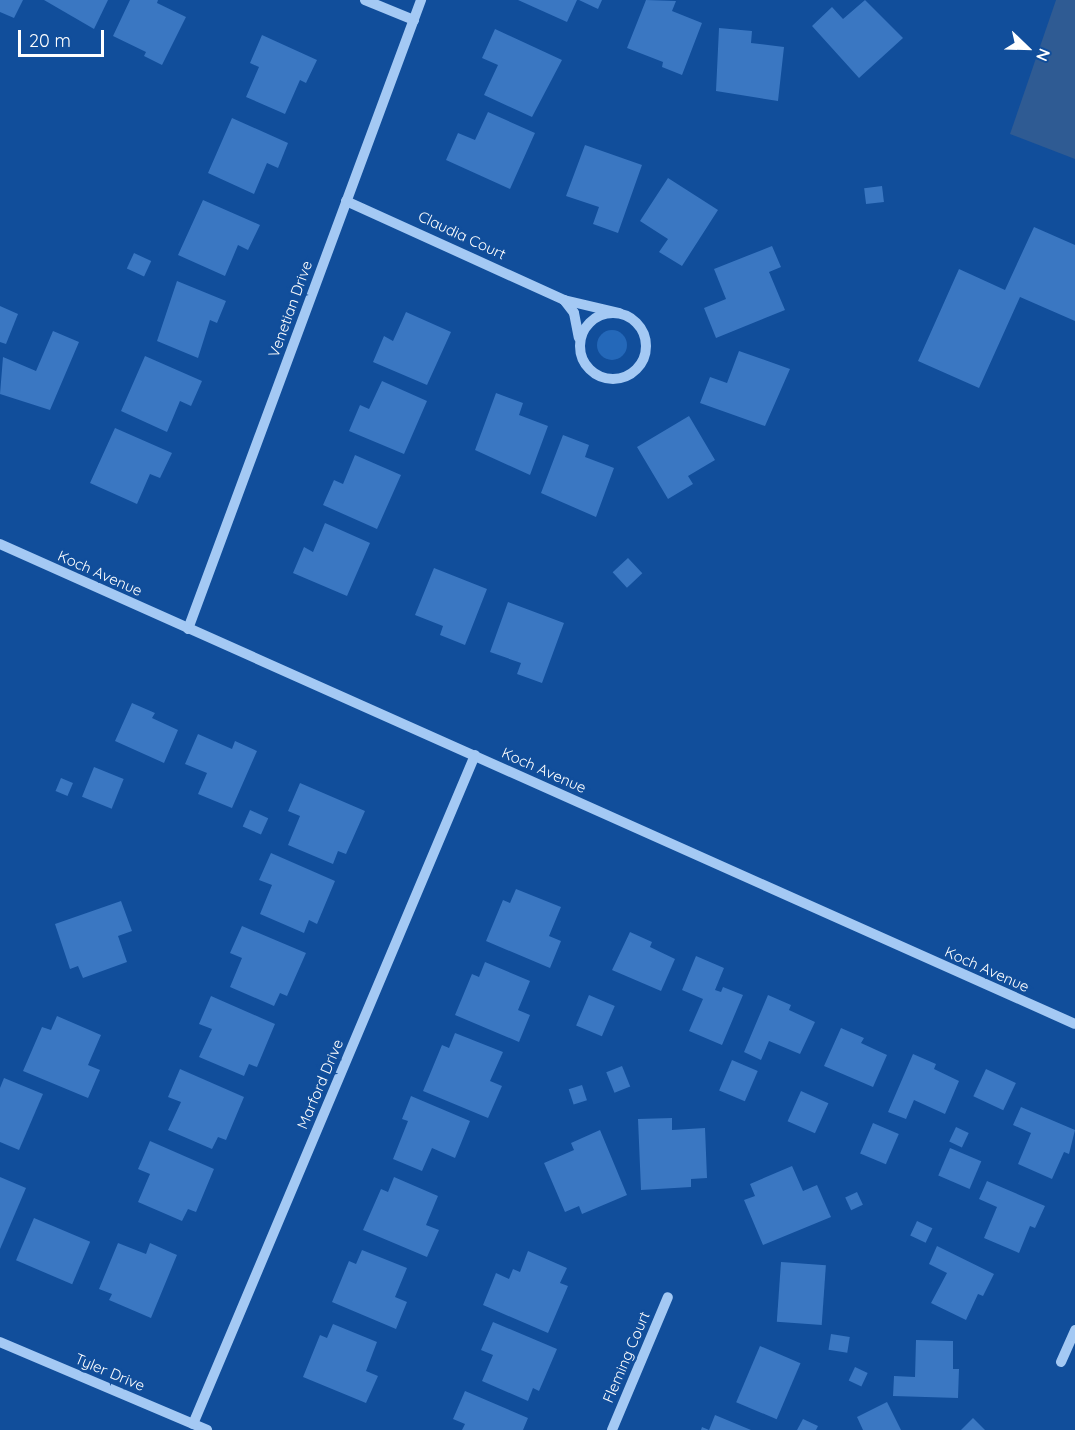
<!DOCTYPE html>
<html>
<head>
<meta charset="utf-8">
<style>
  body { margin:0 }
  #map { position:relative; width:1075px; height:1430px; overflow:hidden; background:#114e9b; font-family:Quicksand,sans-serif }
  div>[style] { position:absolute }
  .green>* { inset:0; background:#2468b9 }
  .round { border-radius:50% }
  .water>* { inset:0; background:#2f5b93 }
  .building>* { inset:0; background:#3a77c2; transform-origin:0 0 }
  .minor>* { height:10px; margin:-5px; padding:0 5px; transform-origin:5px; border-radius:5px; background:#a4c9f4 }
  .minor>.ring { margin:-5px; padding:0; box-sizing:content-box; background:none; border:10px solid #a4c9f4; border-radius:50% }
  span { translate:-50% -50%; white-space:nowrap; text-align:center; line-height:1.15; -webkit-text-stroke:5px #114e9b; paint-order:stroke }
  .street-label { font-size:15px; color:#fff }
  .north { position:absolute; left:997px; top:18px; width:60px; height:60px; -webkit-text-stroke:4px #114e9b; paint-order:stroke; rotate:113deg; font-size:16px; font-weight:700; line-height:24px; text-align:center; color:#fff }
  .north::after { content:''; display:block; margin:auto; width:21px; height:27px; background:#fff; clip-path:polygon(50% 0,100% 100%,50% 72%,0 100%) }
  .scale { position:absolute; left:18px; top:30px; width:86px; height:27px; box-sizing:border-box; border:3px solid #fff; border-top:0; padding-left:8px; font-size:18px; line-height:21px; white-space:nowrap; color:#fff; -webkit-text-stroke:4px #114e9b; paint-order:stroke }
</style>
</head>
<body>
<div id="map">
  <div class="green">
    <div class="round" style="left:597px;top:330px;width:30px;height:30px"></div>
  </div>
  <div class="water">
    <div style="clip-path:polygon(1056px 0,1075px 0,1075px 159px,1010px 134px)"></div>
  </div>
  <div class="building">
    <div style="clip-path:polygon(0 0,23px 0,14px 18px,0 12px)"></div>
    <div style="clip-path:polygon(44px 0,108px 0,94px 29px)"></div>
    <div style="clip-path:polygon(130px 0,158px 0,157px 3px,186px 17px,162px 65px,144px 56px,146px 52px,113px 36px)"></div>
    <div style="clip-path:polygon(518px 0,577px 0,567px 22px)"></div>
    <div style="clip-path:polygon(579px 0,602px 0,598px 9px)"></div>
    <div style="clip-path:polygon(646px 0,676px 1px,672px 11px,702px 23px,682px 75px,662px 67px,663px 62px,627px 48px)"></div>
    <div style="clip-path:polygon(865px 0,903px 38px,859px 78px,812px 26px,832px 7px,843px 19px)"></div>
    <div style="clip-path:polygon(719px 28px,752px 31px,751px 43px,784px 47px,778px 101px,716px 91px)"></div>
    <div style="clip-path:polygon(495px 29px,562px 60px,532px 117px,484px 95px,498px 65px,482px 58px)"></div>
    <div style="clip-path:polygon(262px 35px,317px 60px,306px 83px,300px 80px,285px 114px,246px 97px,259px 67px,250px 63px)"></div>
    <div style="clip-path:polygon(488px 112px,535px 133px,510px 189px,446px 160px,458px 133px,475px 140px)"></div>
    <div style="clip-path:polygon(232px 118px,288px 143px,278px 168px,267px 163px,254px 194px,208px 173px)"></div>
    <div style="clip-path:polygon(585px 145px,642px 165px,618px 233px,593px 224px,599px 207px,566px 196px)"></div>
    <div style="clip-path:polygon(668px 178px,718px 210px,682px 266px,659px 252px,668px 239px,640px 221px)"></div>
    <div style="left:882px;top:186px;width:16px;height:18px;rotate:83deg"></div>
    <div style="clip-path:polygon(203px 200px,260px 225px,248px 250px,238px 245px,225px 276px,178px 255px)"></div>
    <div style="clip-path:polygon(1034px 227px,1075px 245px,1075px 321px,1020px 297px,979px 388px,918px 361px,959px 269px,1005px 290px)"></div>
    <div style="clip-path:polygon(772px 246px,781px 267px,769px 272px,785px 310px,716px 338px,704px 308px,726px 299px,714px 269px)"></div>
    <div style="left:134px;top:253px;width:19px;height:17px;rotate:25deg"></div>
    <div style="clip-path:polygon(177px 281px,226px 301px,217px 323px,210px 320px,198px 358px,157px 341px)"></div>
    <div style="clip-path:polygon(0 306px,18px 314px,6px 344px,0 342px)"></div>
    <div style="clip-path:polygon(406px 312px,451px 332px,427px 385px,373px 362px,384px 336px,393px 341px)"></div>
    <div style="clip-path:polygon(53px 331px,79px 342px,50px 410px,0 394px,3px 357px,36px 371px)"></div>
    <div style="clip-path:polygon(739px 351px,790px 369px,765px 426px,700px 403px,710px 377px,727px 383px)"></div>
    <div style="clip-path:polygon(145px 356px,202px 381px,191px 406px,180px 401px,167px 432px,121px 411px)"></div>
    <div style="clip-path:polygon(382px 381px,427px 401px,404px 454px,349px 431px,360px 405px,369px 409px)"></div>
    <div style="clip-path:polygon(496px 393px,523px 403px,519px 415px,548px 426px,530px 475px,475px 450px)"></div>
    <div style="clip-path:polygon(689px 416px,715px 460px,688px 476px,693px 484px,668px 499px,637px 447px)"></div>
    <div style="clip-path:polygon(115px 428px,172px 453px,160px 478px,150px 474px,137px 504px,90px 483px)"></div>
    <div style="clip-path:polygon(563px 435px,589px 445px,585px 457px,614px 468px,596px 517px,541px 493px)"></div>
    <div style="clip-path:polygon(355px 455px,401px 475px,377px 529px,323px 505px,334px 480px,343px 484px)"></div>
    <div style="clip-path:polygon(325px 523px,370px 543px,347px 596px,293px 573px,304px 547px,313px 552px)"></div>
    <div style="left:628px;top:558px;width:21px;height:21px;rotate:47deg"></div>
    <div style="clip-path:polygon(434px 568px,487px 589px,465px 645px,440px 635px,443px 626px,415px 615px)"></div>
    <div style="clip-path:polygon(508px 602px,564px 623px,542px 683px,517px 674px,521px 663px,490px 652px)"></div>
    <div style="clip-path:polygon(132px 703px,155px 713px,152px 718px,178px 730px,164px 763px,115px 741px)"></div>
    <div style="clip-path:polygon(198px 734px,232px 749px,235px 741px,257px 751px,232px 808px,198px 794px,207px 773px,185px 764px)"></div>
    <div style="left:94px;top:767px;width:32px;height:32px;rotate:22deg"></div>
    <div style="left:61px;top:778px;width:13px;height:14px;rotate:23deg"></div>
    <div style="clip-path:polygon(300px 783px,365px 811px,346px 854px,338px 851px,333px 864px,288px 845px,300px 816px,288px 811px)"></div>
    <div style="left:250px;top:810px;width:20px;height:18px;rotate:24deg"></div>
    <div style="clip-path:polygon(271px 853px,335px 881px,317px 924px,309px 920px,304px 933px,260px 914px,272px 885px,259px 880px)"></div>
    <div style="clip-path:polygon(516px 889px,561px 907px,549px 936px,561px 941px,550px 968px,486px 941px,503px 900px,510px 903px)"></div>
    <div style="clip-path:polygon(121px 901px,132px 931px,118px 936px,127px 962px,83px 978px,78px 966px,70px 969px,55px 924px)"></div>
    <div style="clip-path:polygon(242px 926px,306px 953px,287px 996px,280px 993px,274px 1006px,230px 987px,242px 958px,230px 953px)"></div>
    <div style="clip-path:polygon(630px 932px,652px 942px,650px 947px,675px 959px,661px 991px,612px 970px)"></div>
    <div style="clip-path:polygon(696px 956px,724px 968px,715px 990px,721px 992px,723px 987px,743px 995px,722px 1045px,689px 1031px,703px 999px,682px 990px)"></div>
    <div style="clip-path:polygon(485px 962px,530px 981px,518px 1010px,530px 1015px,519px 1042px,455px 1015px,472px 974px,479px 977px)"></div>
    <div style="left:589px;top:995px;width:28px;height:33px;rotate:23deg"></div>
    <div style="clip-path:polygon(768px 995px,791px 1005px,789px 1010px,815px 1022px,800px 1054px,769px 1041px,761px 1060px,744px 1052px)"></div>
    <div style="clip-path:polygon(211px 996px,275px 1024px,257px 1067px,249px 1064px,244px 1076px,199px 1057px,212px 1029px,199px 1024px)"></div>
    <div style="clip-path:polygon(57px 1016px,101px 1035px,88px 1065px,100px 1070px,88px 1098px,23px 1071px,42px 1027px,51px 1030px)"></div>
    <div style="clip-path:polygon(841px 1028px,864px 1038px,861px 1043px,887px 1055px,873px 1087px,824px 1066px)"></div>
    <div style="clip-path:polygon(455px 1033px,503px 1052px,490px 1081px,502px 1086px,488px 1118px,423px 1091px,442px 1045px,449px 1048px)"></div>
    <div style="clip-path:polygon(913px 1054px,936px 1064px,934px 1069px,959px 1081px,945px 1114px,914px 1100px,906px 1119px,888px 1112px)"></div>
    <div style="left:732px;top:1060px;width:28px;height:33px;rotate:23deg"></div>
    <div style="left:622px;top:1066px;width:22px;height:17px;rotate:68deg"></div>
    <div style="clip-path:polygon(180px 1069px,244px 1097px,226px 1140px,218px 1137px,212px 1149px,168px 1130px,181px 1102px,168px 1097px)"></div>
    <div style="left:986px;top:1069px;width:33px;height:30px;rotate:25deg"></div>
    <div style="clip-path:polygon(4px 1078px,43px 1094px,19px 1150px,0 1142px,0 1088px)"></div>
    <div style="left:582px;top:1085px;width:16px;height:14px;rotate:72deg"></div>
    <div style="left:801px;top:1091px;width:30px;height:33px;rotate:24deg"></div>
    <div style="clip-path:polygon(411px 1096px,470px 1121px,455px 1158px,432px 1148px,422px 1171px,393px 1159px,408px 1121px,402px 1119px)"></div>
    <div style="clip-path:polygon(1021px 1107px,1075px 1130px,1069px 1154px,1064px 1152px,1052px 1179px,1018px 1164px,1031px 1133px,1013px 1125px)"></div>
    <div style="clip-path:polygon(672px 1118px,672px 1130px,705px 1128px,707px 1178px,691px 1179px,691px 1187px,641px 1190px,638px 1119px)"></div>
    <div style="left:873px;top:1123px;width:28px;height:33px;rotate:23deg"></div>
    <div style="left:956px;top:1127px;width:14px;height:16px;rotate:25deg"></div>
    <div style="clip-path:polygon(600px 1130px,627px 1195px,582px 1214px,579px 1206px,565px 1212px,544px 1163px,574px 1150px,571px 1143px)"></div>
    <div style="clip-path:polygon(150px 1141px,214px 1169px,196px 1212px,188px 1209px,182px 1221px,138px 1202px,150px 1174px,138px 1169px)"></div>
    <div style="left:950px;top:1148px;width:34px;height:30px;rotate:23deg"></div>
    <div style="clip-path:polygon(792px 1166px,803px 1191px,817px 1185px,831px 1217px,763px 1245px,744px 1200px,755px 1196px,750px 1184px)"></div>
    <div style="clip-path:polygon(0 1177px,26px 1188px,0 1249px)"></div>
    <div style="clip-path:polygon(394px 1177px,438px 1196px,426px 1225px,439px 1230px,427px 1257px,363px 1230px,381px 1189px,388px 1192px)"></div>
    <div style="clip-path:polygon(987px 1181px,1045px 1206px,1035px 1228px,1030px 1226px,1019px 1253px,984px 1238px,997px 1207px,979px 1199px)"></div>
    <div style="left:857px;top:1192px;width:14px;height:13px;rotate:65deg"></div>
    <div style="left:34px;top:1218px;width:61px;height:46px;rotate:23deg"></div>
    <div style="left:917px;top:1221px;width:17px;height:16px;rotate:25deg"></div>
    <div style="clip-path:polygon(118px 1243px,146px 1254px,150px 1243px,177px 1255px,151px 1318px,109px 1300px,112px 1294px,99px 1289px)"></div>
    <div style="clip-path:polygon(937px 1246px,994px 1274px,983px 1296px,978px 1294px,966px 1320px,931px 1303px,947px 1273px,929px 1264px)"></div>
    <div style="clip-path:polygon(362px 1250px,407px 1268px,395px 1297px,407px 1302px,396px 1329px,332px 1302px,349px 1261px,356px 1264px)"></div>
    <div style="clip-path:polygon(528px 1251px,567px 1268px,560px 1283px,568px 1286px,548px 1333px,483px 1305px,496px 1273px,509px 1279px,513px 1269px,520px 1272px)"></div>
    <div style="left:781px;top:1262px;width:45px;height:60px;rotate:4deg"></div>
    <div style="clip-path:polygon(493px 1322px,557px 1349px,539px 1391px,533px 1388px,528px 1401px,482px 1381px,493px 1355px,481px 1350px)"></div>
    <div style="clip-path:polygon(333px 1324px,377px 1342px,366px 1371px,378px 1376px,366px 1403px,303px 1377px,320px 1335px,327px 1338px)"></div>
    <div style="left:831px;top:1334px;width:19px;height:16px;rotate:9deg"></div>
    <div style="clip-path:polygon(916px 1340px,953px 1341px,953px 1369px,959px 1369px,958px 1398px,893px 1396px,894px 1376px,915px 1377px)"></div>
    <div style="left:760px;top:1346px;width:44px;height:61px;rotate:23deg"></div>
    <div style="left:855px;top:1367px;width:14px;height:15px;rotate:25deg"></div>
    <div style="clip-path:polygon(465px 1391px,528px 1418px,523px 1430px,462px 1430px,465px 1424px,453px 1419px)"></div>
    <div style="clip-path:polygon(887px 1402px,901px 1430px,863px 1430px,857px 1417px)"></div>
    <div style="clip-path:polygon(715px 1415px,751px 1430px,701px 1430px,702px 1427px,709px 1430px)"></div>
    <div style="clip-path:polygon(973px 1418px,985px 1430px,961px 1430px)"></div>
    <div style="clip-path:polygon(803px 1419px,818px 1426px,816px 1430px,797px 1430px)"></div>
  </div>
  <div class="minor">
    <div style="left:365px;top:0;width:53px;rotate:22.2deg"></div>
    <div style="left:346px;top:201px;width:239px;rotate:24.4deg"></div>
    <div style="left:564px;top:300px;width:57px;rotate:13.3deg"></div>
    <div style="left:564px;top:300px;width:16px;rotate:52deg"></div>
    <div style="left:574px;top:313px;width:25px;rotate:79deg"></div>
    <div class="ring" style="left:580px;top:313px;width:56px;height:56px"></div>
    <div style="left:0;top:544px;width:1177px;rotate:24.06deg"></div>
    <div style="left:188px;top:629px;width:671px;rotate:-69.67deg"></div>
    <div style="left:0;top:1342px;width:225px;rotate:23deg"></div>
    <div style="left:1061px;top:1362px;width:35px;rotate:-66deg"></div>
    <div style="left:193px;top:1424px;width:726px;rotate:-67.14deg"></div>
    <div style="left:612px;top:1430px;width:144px;rotate:-67.2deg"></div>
  </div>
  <div class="street-label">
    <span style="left:462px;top:235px;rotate:25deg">Claudia Court</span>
    <span style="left:290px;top:309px;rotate:-70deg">Venetian Drive</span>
    <span style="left:100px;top:573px;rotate:24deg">Koch Avenue</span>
    <span style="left:544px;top:770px;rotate:24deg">Koch Avenue</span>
    <span style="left:987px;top:969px;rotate:24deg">Koch Avenue</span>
    <span style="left:320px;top:1084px;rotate:-67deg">Marford Drive</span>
    <span style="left:626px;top:1357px;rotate:-67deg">Fleming Court</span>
    <span style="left:110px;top:1372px;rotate:23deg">Tyler Drive</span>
  </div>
  <div class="north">N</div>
  <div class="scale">20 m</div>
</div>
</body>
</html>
